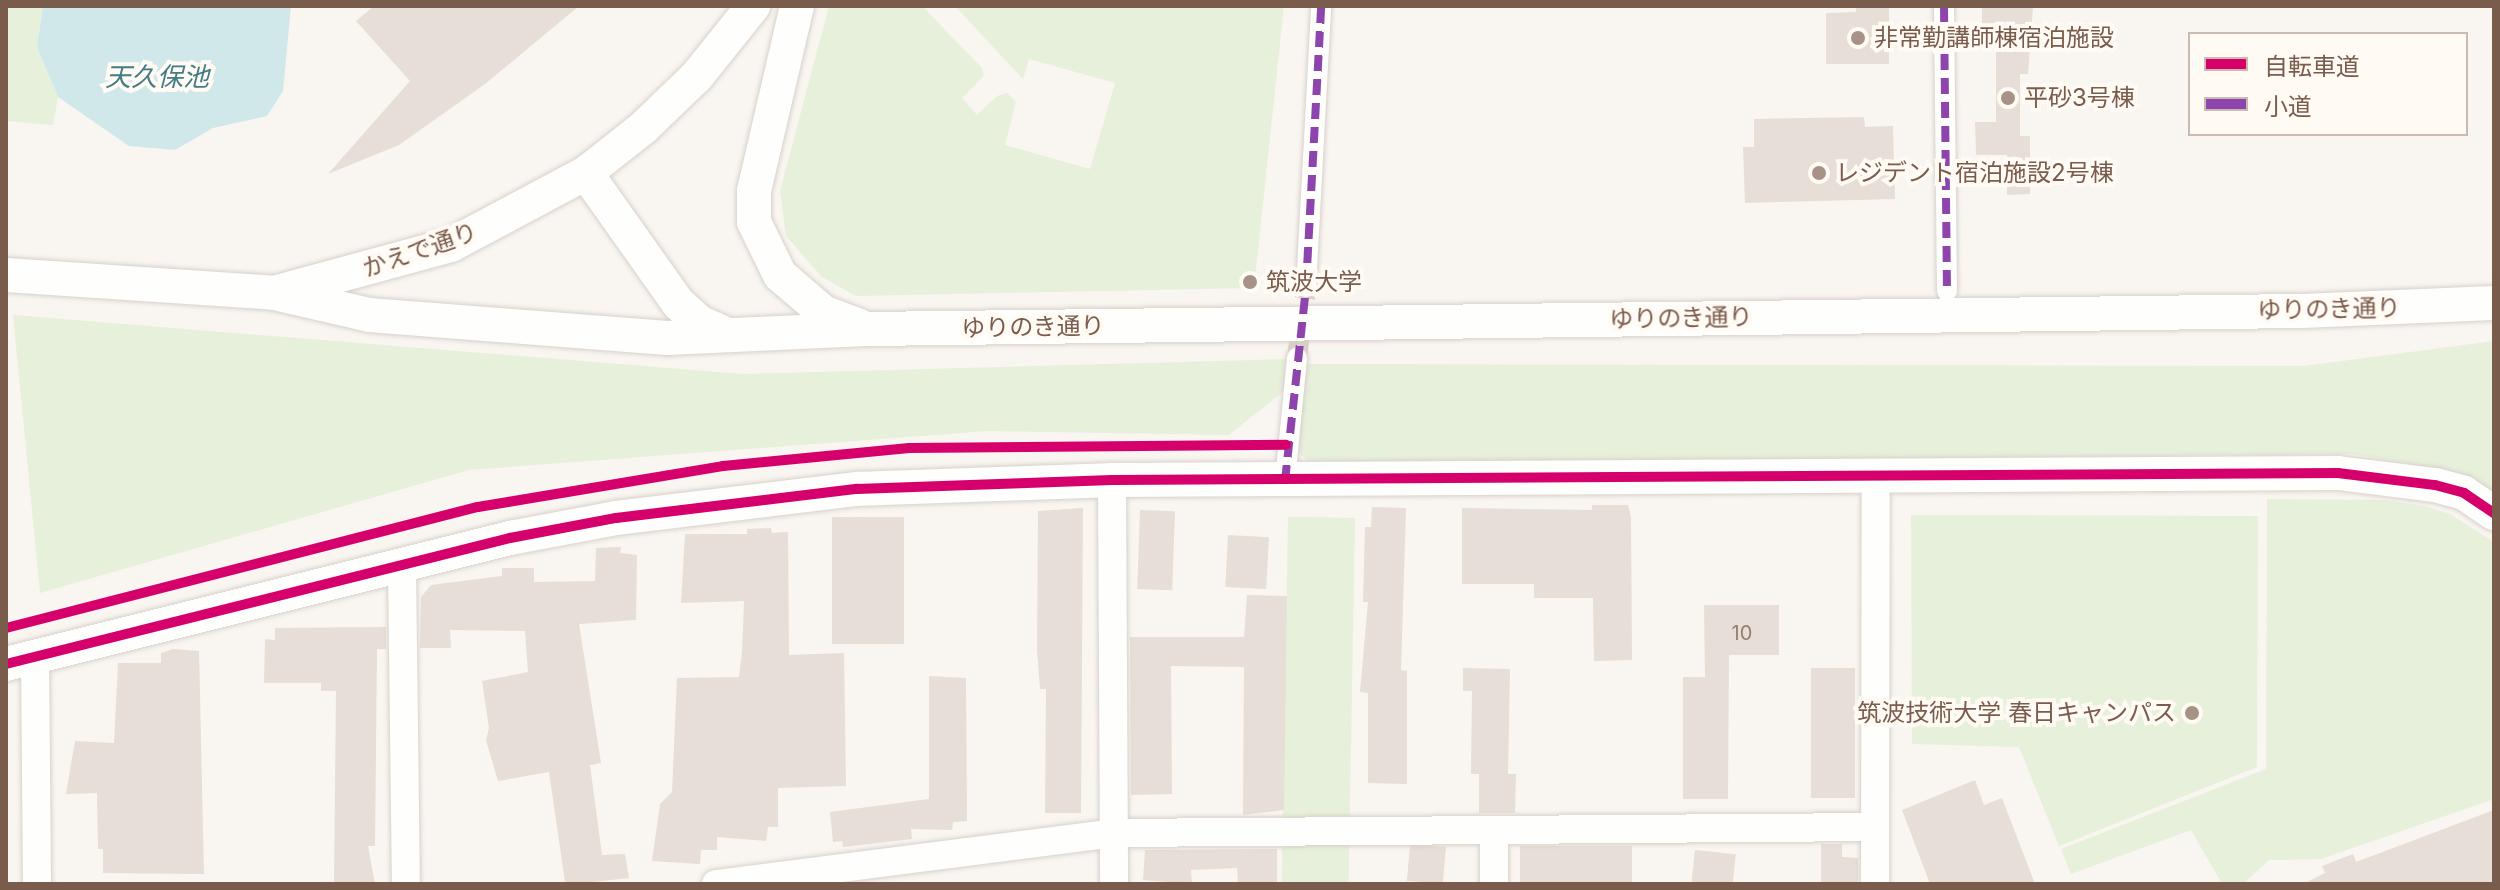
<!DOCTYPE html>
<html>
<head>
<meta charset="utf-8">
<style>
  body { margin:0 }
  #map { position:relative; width:2500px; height:890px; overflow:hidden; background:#f9f5f0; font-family:Inter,"Noto Sans JP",sans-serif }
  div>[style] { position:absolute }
  .green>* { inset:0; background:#e7f0db; transform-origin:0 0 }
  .water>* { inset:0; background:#d0e8ea }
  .building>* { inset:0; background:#e6ded7; transform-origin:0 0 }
  .pedestrian-tunnel>* { height:20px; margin-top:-10px; transform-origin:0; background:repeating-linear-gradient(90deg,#d9cfc7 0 20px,transparent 0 30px) }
  .roads { filter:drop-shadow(0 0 2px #d7d1cb) drop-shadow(0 0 2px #d7d1cb) }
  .pedestrian>* { height:20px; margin:-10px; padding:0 10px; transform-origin:10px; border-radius:10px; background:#fefefd }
  .minor>* { height:28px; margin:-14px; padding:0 14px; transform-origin:14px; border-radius:14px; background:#fefefd }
  .tertiary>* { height:34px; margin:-17px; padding:0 17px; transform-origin:17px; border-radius:17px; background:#fefefd }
  .quiet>* { height:8px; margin-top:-4px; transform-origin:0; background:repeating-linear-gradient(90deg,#8e44ad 0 16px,transparent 0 24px) }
  .cycleway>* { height:10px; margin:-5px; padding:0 5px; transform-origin:5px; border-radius:5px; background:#d6006c }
  .dots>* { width:22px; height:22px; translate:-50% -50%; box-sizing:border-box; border:4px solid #fffaf3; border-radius:50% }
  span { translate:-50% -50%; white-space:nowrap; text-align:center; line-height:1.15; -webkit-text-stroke:8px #fffaf3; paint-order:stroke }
  .number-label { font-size:20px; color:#977e72 }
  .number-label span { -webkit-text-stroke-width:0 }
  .poi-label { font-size:24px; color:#7a5c4d }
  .left { translate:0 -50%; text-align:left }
  .right { translate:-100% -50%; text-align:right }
  .street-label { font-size:24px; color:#7a5c4d }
  .water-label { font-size:26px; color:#437c86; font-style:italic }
  .frame { position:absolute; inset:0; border:8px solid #7a5c4d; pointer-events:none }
  .legend { position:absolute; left:2188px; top:32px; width:280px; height:104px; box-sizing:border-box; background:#fffaf3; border:2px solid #cabbb1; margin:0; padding:10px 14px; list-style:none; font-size:24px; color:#7a5c4d }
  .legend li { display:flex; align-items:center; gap:16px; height:40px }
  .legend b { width:40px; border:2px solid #cabbb1 }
</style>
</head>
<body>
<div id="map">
  <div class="green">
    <div style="clip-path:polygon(6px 6px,43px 6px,37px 47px,58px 97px,53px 125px,6px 121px)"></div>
    <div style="clip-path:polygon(829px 6px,922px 6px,982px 68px,984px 76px,962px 98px,977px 115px,997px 96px,1007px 93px,1016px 102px,1005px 145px,1090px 169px,1115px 83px,1029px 59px,1023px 79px,955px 6px,1284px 6px,1254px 288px,856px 296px,822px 277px,786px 236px,780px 191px)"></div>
    <div style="clip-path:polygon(13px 315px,743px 374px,1287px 359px,1284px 391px,1229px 435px,987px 431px,469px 470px,40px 593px)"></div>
    <div style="clip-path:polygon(2494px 341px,2494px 497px,2460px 473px,2353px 454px,1312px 463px,1300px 454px,1295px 438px,1302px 364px,2304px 366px)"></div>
    <div style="clip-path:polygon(2267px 499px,2385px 500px,2424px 506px,2450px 514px,2494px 542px,2494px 799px,2321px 859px,2269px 860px,2243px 884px,2222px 884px,2191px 830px,2071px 874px,2061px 849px,2266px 769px)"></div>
    <div style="clip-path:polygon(1911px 515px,2258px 516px,2257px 767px,2059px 846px,2019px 747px,1912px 744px)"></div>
    <div style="left:1355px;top:518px;width:366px;height:67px;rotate:91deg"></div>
  </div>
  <div class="water">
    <div style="clip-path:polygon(43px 6px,291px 6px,283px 91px,267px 116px,213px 128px,175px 150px,129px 146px,58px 97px,37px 47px)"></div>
  </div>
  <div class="building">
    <div style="clip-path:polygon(374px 6px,579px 6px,485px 84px,399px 145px,328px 174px,410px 81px,356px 21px)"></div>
    <div style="clip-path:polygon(1856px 6px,1889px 6px,1889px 64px,1826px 64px,1826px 13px,1856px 12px)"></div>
    <div style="clip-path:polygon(1982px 6px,2033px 6px,2028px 74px,2020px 74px,2020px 136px,2030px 136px,2030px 194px,2007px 195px,2007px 155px,1976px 155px,1975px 122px,1996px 122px,1996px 47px,1982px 47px)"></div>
    <div style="clip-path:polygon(1864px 117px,1865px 127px,1893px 126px,1895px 199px,1745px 203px,1743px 147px,1754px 147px,1754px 119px)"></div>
    <div style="clip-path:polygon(1592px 505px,1628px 505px,1631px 517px,1632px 660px,1594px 661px,1593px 598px,1534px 598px,1534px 584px,1462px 584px,1462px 508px,1592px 510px)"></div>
    <div style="clip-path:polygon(1372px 507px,1406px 508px,1401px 670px,1407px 671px,1407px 784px,1368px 783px,1368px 693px,1360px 692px,1368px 602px,1363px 602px,1365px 527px,1371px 527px)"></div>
    <div style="clip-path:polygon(1083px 508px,1081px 813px,1045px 813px,1046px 689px,1040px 689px,1037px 650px,1038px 511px)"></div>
    <div style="left:1140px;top:510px;width:35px;height:79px;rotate:2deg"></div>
    <div style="left:832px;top:517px;width:72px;height:127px"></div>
    <div style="clip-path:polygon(771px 528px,772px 533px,788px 532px,789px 655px,844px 653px,846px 786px,778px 788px,778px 827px,768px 827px,766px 841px,717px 837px,717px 850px,701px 850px,700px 864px,652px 861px,660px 804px,672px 792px,677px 678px,739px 677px,742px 652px,744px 601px,681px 603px,685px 534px,747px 534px,747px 529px)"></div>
    <div style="left:1228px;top:535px;width:41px;height:52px;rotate:3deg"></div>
    <div style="clip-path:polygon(621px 547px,620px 553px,637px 555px,636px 620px,579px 624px,601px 763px,590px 765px,602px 855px,625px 854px,629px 878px,575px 884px,565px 882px,549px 772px,498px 781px,486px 740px,489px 728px,482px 681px,528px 672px,525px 631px,450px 630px,451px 648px,420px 648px,421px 597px,431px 585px,502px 576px,502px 568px,534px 568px,534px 582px,595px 581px,596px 548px)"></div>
    <div style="clip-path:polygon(1247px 595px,1287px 596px,1284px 810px,1243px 815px,1244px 667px,1171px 666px,1172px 794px,1131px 795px,1130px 637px,1244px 637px)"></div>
    <div style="clip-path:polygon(1704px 605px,1779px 605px,1779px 655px,1729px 655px,1728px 799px,1683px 799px,1683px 677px,1705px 677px)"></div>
    <div style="clip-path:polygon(386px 627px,386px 649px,377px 649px,375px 846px,368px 846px,375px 884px,334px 884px,336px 691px,321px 691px,321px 683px,264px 683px,265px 639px,275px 640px,275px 628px)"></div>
    <div style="clip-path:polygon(173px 649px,199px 651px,204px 874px,103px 873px,103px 849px,98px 849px,97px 793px,66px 794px,75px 741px,114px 743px,118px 663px,161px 663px,161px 653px)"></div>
    <div style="clip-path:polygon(1463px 668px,1510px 669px,1508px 774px,1516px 774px,1515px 813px,1479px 813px,1479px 774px,1471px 774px,1472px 691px,1463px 691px)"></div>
    <div style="left:1855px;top:668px;width:130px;height:44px;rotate:90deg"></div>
    <div style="clip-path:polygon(929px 676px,966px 678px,967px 821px,953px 822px,952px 830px,911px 829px,912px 839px,843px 847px,842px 841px,833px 842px,830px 812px,929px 799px)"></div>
    <div style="clip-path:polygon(1975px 780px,1984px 805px,2002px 798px,2035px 884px,1930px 884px,1902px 810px)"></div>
    <div style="clip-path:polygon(2494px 810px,2494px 884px,2303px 884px,2325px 873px,2322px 866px,2353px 854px,2356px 862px)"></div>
    <div style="clip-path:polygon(1821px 844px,1842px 844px,1842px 857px,1858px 858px,1858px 884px,1821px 884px)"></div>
    <div style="left:1632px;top:846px;width:38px;height:112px;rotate:90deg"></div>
    <div style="left:1446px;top:847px;width:37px;height:36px;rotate:95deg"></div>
    <div style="clip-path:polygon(1277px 849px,1277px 884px,1238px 884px,1237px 868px,1191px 870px,1192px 884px,1143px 880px,1145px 850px)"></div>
    <div style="left:1695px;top:850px;width:41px;height:34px;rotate:6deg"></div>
  </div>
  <div class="pedestrian-tunnel">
    <div style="left:1297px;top:358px;width:72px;rotate:-82.8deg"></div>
  </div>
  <div class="roads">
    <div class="pedestrian">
      <div style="left:1944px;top:6px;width:285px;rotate:89.4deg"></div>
      <div style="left:1306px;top:287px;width:281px;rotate:-86.9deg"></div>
      <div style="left:1285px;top:481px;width:124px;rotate:-84.4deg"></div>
    </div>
    <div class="minor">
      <div style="left:1112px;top:480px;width:404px;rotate:89.7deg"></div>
      <div style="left:402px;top:565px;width:319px;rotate:89.3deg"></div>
      <div style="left:35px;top:656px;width:228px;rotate:89.5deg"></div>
      <div style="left:1494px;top:830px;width:54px;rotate:90deg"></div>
      <div style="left:716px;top:884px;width:401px;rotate:-7.3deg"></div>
      <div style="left:1114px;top:833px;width:761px;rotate:-0.45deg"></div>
      <div style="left:1875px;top:884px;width:407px;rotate:-89.9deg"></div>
    </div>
    <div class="tertiary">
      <div style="left:797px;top:6px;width:190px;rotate:103.1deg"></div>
      <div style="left:754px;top:191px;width:31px;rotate:90deg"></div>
      <div style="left:754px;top:222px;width:59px;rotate:63.9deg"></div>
      <div style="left:780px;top:275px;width:57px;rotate:40.7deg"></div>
      <div style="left:823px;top:312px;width:39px;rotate:21deg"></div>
      <div style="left:586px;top:173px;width:159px;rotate:54.7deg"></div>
      <div style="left:678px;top:303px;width:28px;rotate:42deg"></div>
      <div style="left:699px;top:322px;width:30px;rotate:24deg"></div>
      <div style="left:6px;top:275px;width:269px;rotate:3.8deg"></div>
      <div style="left:274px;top:293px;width:183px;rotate:-15.2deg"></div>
      <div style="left:451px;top:245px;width:153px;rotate:-28.1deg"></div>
      <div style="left:586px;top:173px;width:73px;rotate:-38.3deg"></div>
      <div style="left:643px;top:128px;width:75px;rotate:-43.9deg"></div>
      <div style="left:697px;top:76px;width:90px;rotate:-51.3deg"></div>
      <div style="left:274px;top:293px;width:98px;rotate:13deg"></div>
      <div style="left:369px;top:315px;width:299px;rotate:4.4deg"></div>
      <div style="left:667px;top:338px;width:200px;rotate:-2.6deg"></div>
      <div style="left:867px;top:329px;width:1434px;rotate:-0.72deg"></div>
      <div style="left:2301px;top:311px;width:193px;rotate:-2.4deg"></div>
      <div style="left:6px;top:664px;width:520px;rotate:-14.04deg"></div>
      <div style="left:510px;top:538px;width:108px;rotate:-10.7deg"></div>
      <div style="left:616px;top:518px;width:243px;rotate:-6.9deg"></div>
      <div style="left:857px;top:489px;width:255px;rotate:-2deg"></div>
      <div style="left:1112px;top:480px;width:1226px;rotate:-0.33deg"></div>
      <div style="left:2338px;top:473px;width:98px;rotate:7.1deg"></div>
      <div style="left:2435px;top:485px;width:30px;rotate:15deg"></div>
      <div style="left:2464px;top:493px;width:36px;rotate:34deg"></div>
    </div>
  </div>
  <div class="quiet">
    <div style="left:1944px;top:6px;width:285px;rotate:89.4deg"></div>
    <div style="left:1285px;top:481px;width:195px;rotate:-83.8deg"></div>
    <div style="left:1306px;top:287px;width:281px;rotate:-86.9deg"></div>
  </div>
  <div class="cycleway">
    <div style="left:6px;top:628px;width:487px;rotate:-14.4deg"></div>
    <div style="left:478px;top:507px;width:248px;rotate:-9.5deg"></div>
    <div style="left:723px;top:466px;width:187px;rotate:-5.5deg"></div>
    <div style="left:909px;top:448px;width:377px;rotate:-0.5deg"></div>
    <div style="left:6px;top:664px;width:520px;rotate:-14.04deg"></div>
    <div style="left:510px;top:538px;width:108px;rotate:-10.7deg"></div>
    <div style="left:616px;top:518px;width:243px;rotate:-6.9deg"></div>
    <div style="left:857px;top:489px;width:255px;rotate:-2deg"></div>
    <div style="left:1112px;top:480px;width:1226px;rotate:-0.33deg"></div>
    <div style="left:2338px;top:473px;width:98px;rotate:7.1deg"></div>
    <div style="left:2435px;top:485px;width:30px;rotate:15deg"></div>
    <div style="left:2464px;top:493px;width:36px;rotate:34deg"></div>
  </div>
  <div class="dots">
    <div style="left:1858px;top:38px;background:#a69286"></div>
    <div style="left:2008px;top:98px;background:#a69286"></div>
    <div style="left:1819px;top:173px;background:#a69286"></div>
    <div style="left:1250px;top:282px;background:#a69286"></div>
    <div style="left:2192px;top:713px;background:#a69286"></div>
  </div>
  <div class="number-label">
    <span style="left:1742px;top:633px">10</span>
  </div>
  <div class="poi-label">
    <span class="left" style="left:1874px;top:38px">非常勤講師棟宿泊施設</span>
    <span class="left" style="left:2024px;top:98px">平砂3号棟</span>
    <span class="left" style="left:1835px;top:173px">レジデント宿泊施設2号棟</span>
    <span class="left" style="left:1266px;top:282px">筑波大学</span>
    <span class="right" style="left:2176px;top:713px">筑波技術大学 春日キャンパス</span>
  </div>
  <div class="street-label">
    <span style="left:420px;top:250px;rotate:-19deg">かえで通り</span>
    <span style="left:2329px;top:309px;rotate:-1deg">ゆりのき通り</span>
    <span style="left:1681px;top:318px;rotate:-1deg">ゆりのき通り</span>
    <span style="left:1033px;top:327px;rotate:-1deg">ゆりのき通り</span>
  </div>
  <div class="water-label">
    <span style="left:157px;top:77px">天久保池</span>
  </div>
  <div class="frame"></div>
  <ul class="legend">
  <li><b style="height:10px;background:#d6006c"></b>自転車道</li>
  <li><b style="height:10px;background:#8e44ad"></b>小道</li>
  </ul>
</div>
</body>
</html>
